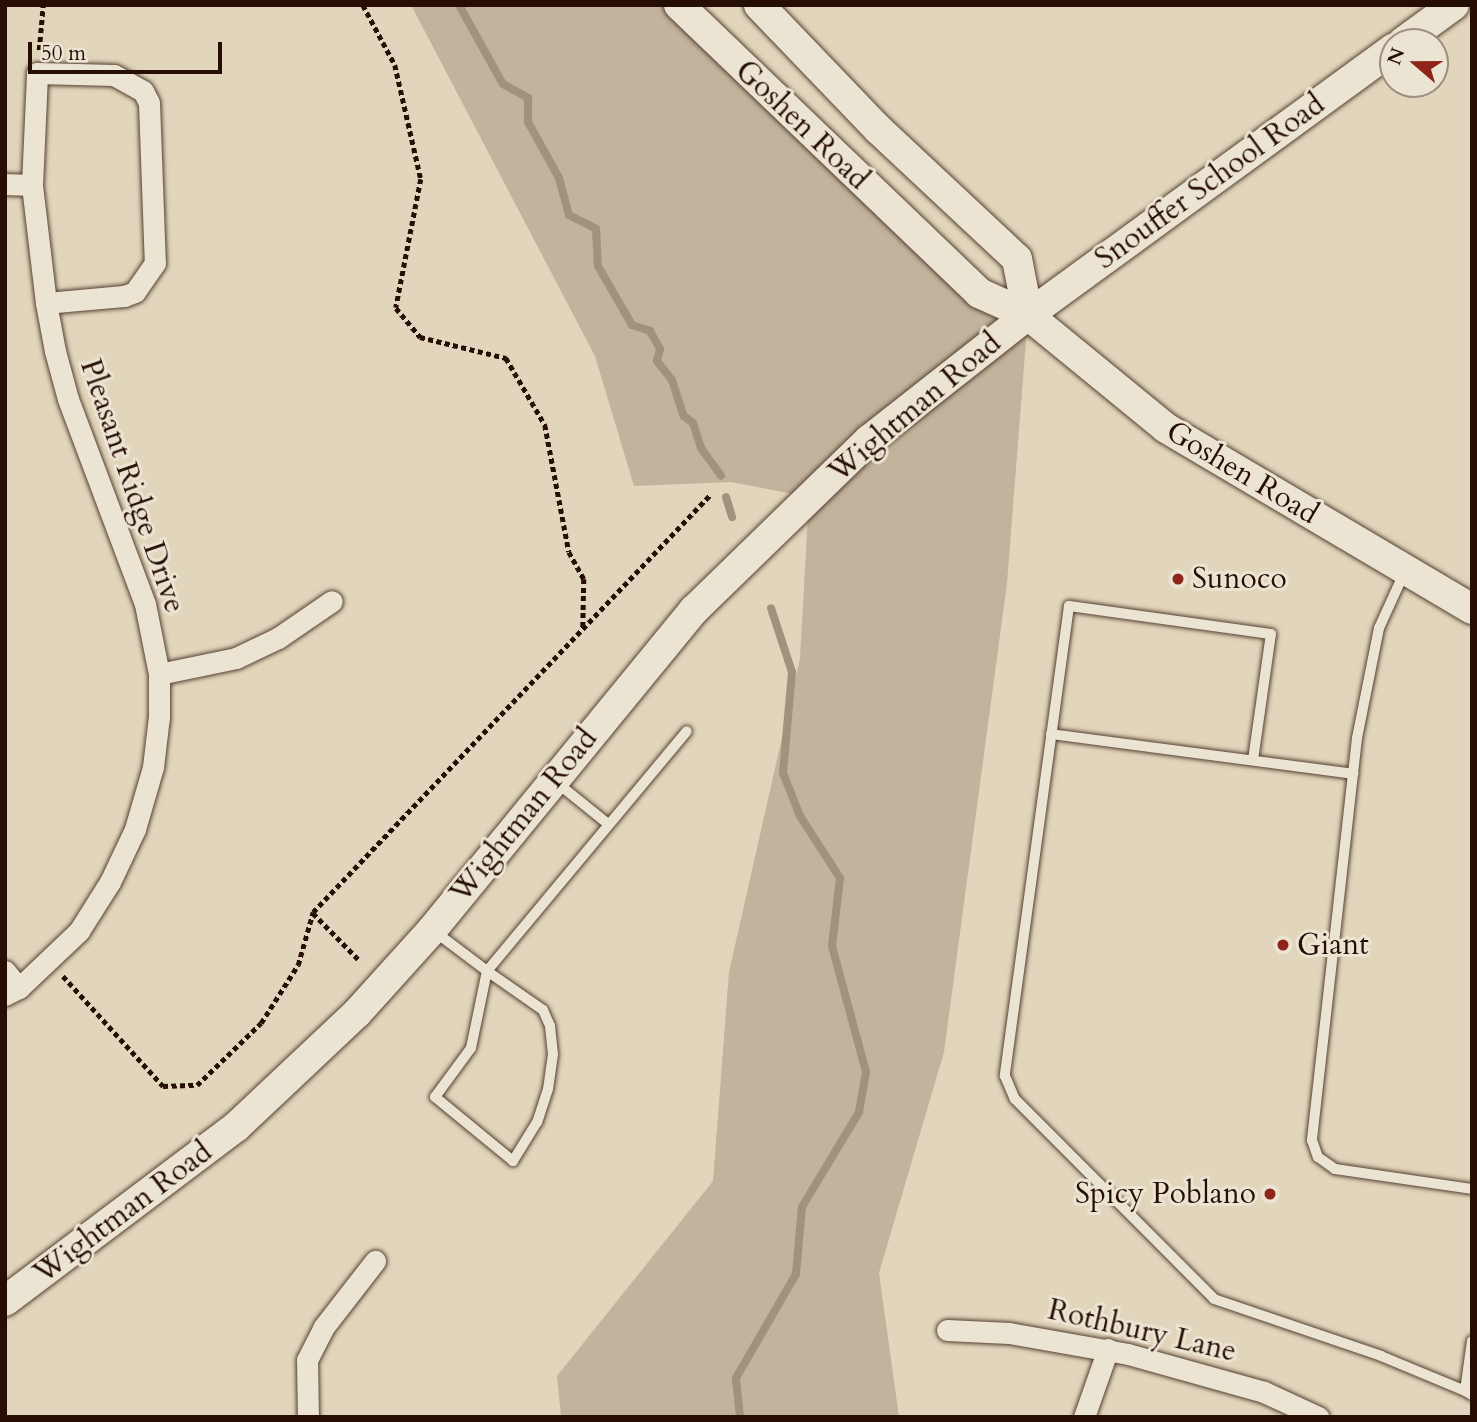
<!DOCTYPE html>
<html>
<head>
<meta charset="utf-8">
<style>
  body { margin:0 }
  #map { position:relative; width:1477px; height:1422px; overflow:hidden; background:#e1d5bb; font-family:Cardo,serif }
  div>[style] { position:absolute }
  .green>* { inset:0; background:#c1b39c }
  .stream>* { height:8px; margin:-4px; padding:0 4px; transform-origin:4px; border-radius:4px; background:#a2917d }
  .path>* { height:4.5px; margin-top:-2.25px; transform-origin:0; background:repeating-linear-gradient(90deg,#270e04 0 5px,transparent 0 8.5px) }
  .roads { filter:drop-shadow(0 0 2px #564032) drop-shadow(0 0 2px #564032) }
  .lane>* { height:10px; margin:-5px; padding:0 5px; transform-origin:5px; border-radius:5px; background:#ece4d3 }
  .street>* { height:21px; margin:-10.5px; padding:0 10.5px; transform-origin:10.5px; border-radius:10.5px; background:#ece4d3 }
  .secondary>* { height:30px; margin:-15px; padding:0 15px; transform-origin:15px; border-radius:15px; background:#ece4d3 }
  .dots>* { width:19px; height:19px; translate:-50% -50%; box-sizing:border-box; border:4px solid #ece4d3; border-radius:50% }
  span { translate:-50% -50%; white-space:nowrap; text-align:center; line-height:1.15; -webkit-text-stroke:6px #ece4d3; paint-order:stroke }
  .street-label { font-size:30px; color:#270e04 }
  .poi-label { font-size:30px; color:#270e04 }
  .left { translate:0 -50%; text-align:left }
  .right { translate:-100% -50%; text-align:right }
  .frame { position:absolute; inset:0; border:7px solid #270e04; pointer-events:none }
  .north { position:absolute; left:1379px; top:28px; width:70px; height:70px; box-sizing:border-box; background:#ece4d3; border:2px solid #9d8e80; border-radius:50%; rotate:290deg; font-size:19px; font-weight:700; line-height:28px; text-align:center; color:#270e04 }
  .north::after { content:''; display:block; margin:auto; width:24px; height:32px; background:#8f2418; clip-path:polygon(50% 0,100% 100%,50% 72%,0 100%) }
  .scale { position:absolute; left:28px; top:42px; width:194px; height:32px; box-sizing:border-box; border:4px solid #270e04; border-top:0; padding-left:9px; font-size:21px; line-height:24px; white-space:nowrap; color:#270e04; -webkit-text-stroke:5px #ece4d3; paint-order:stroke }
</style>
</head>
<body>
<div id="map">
  <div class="green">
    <div style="clip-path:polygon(411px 5px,679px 5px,893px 214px,1028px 315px,1007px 583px,944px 1052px,879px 1273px,899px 1417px,561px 1417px,557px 1376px,713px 1181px,729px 972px,800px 658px,809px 497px,731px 482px,634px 486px,595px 356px)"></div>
  </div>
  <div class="stream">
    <div style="left:459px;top:5px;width:90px;rotate:60.9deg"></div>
    <div style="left:503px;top:84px;width:29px;rotate:29deg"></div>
    <div style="left:528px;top:98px;width:24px;rotate:90deg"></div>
    <div style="left:528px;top:122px;width:64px;rotate:61deg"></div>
    <div style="left:559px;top:178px;width:38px;rotate:75deg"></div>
    <div style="left:569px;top:215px;width:30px;rotate:27deg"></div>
    <div style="left:596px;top:229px;width:37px;rotate:87deg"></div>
    <div style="left:598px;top:266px;width:68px;rotate:60deg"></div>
    <div style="left:632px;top:325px;width:19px;rotate:18deg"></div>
    <div style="left:650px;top:331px;width:21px;rotate:61deg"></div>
    <div style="left:660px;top:349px;width:12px;rotate:104deg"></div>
    <div style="left:657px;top:361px;width:24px;rotate:52deg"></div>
    <div style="left:672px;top:380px;width:38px;rotate:72deg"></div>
    <div style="left:684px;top:416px;width:11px;rotate:38deg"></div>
    <div style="left:693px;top:423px;width:26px;rotate:72deg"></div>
    <div style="left:701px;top:448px;width:34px;rotate:54deg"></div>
    <div style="left:726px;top:497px;width:21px;rotate:73deg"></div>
    <div style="left:740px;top:1417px;width:39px;rotate:-96deg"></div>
    <div style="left:736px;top:1378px;width:120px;rotate:-60deg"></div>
    <div style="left:796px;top:1274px;width:67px;rotate:-84.9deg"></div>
    <div style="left:802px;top:1207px;width:111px;rotate:-59deg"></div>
    <div style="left:859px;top:1112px;width:41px;rotate:-80.1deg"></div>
    <div style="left:866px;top:1072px;width:131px;rotate:-105.1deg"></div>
    <div style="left:832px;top:946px;width:68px;rotate:-83.3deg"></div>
    <div style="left:840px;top:878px;width:74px;rotate:-122.8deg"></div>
    <div style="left:800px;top:816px;width:46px;rotate:-111.6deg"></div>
    <div style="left:783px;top:773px;width:101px;rotate:-84.9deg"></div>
    <div style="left:792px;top:672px;width:67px;rotate:-108.2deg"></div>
  </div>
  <div class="path">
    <div style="left:363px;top:5px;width:68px;rotate:61.9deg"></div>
    <div style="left:395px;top:65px;width:117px;rotate:77.2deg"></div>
    <div style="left:421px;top:179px;width:131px;rotate:101deg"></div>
    <div style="left:396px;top:308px;width:38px;rotate:50deg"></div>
    <div style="left:420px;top:337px;width:89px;rotate:13.7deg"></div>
    <div style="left:506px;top:358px;width:78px;rotate:59.8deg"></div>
    <div style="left:545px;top:425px;width:129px;rotate:79.3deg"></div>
    <div style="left:569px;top:552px;width:31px;rotate:61deg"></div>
    <div style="left:584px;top:579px;width:48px;rotate:91.2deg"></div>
    <div style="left:39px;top:50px;width:45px;rotate:-84.9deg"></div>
    <div style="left:313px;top:913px;width:67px;rotate:45.6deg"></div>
    <div style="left:63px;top:976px;width:149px;rotate:47.7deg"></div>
    <div style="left:163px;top:1086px;width:34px;rotate:-2deg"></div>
    <div style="left:197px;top:1085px;width:89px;rotate:-44.1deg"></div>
    <div style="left:261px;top:1023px;width:69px;rotate:-57.5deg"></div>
    <div style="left:298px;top:965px;width:55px;rotate:-74.2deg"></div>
    <div style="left:313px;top:912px;width:576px;rotate:-46.41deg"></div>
  </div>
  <div class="roads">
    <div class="lane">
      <div style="left:1405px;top:571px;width:63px;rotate:114.5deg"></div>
      <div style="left:1379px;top:628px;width:112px;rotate:101.3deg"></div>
      <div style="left:1357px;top:738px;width:405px;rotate:96.4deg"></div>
      <div style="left:1312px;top:1140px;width:18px;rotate:71deg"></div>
      <div style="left:1318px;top:1157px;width:21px;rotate:35deg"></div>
      <div style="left:1335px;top:1169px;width:138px;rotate:8.3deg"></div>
      <div style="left:1051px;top:734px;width:305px;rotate:7.5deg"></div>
      <div style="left:1253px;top:760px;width:127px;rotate:-81.9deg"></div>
      <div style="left:1271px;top:634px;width:204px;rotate:-172.1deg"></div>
      <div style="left:1069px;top:606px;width:474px;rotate:97.8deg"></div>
      <div style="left:1005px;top:1076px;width:25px;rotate:67deg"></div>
      <div style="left:1015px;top:1099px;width:282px;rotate:45.1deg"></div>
      <div style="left:1214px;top:1299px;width:176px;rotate:18.8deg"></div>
      <div style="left:1381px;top:1356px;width:91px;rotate:22.6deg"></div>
      <div style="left:556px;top:782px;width:67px;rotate:38.9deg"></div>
      <div style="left:434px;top:931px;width:66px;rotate:37deg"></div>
      <div style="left:487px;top:971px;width:68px;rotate:34.9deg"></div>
      <div style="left:543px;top:1010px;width:17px;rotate:66deg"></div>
      <div style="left:550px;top:1026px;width:28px;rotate:84deg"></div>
      <div style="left:553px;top:1054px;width:35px;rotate:98deg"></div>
      <div style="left:548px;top:1089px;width:35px;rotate:108deg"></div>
      <div style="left:537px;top:1122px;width:46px;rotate:121.6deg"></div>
      <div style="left:513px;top:1161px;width:101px;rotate:-140.6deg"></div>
      <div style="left:435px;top:1097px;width:61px;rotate:-53.7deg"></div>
      <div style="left:471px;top:1048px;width:79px;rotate:-78.3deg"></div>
      <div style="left:487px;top:971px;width:312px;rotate:-50.2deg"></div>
      <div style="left:1472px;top:1341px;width:50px;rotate:98deg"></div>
      <div style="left:1465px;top:1391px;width:8px;rotate:30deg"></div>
    </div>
    <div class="street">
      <div style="left:5px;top:184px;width:27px;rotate:2deg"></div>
      <div style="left:159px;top:674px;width:79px;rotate:-11.7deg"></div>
      <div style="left:236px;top:658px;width:47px;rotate:-25.5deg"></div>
      <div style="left:278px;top:638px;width:65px;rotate:-34.4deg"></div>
      <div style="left:5px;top:971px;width:22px;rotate:51deg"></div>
      <div style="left:5px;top:995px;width:16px;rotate:-27deg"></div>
      <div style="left:19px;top:988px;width:83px;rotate:-43.5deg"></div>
      <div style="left:79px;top:931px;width:58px;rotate:-57.7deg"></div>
      <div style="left:110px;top:882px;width:59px;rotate:-64.7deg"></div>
      <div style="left:135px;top:829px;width:65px;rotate:-73.8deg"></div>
      <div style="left:153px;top:767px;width:50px;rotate:-83.2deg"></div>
      <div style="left:159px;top:717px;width:43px;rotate:-90deg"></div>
      <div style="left:159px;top:674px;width:71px;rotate:-101.3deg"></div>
      <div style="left:145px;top:604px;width:219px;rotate:-110.6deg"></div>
      <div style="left:68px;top:399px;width:50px;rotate:-105.2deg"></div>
      <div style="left:55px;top:351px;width:49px;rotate:-100.6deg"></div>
      <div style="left:46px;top:303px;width:119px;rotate:-96.8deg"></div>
      <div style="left:32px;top:185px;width:112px;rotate:-87.4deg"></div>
      <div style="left:37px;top:73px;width:77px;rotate:1.5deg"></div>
      <div style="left:114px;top:75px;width:33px;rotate:29deg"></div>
      <div style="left:143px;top:91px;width:13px;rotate:63deg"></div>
      <div style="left:149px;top:103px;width:160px;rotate:87.9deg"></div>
      <div style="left:155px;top:263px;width:35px;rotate:125deg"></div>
      <div style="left:135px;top:292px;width:12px;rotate:160deg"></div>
      <div style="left:124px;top:296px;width:78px;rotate:174.9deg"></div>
      <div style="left:947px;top:1330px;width:62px;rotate:2.8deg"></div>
      <div style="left:1009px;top:1333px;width:121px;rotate:10deg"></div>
      <div style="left:1128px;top:1354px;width:141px;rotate:15.6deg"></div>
      <div style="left:1264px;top:1392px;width:60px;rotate:24.8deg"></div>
      <div style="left:308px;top:1417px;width:57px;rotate:-91deg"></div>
      <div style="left:307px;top:1360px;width:36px;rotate:-63deg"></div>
      <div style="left:323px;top:1328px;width:85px;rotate:-52.2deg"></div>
      <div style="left:1084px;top:1417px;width:72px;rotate:-70.6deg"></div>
    </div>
    <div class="secondary">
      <div style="left:679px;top:5px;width:416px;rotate:43.8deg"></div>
      <div style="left:979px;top:293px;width:54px;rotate:24.2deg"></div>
      <div style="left:1028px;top:315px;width:178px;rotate:39.3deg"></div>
      <div style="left:1166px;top:428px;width:356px;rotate:30.6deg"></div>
      <div style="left:759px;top:5px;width:172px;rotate:46.2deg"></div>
      <div style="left:878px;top:129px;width:190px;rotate:43.1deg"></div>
      <div style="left:1017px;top:259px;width:57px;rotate:78.9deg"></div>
      <div style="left:1403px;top:42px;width:63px;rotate:-36deg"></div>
      <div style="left:5px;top:1301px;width:289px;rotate:-37deg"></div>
      <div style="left:236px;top:1127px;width:166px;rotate:-43.3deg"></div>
      <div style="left:357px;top:1013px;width:112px;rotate:-47.9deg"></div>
      <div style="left:432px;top:930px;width:414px;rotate:-50.7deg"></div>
      <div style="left:694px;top:610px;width:244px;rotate:-44.2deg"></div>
      <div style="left:869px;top:440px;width:202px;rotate:-38.2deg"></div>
      <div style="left:1028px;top:315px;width:452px;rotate:-36.1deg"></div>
    </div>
  </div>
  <div class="dots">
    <div style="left:1178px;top:579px;background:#8f2418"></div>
    <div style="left:1283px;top:945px;background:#8f2418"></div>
    <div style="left:1270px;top:1194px;background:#8f2418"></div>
  </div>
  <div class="street-label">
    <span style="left:802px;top:125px;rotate:44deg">Goshen Road</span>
    <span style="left:1210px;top:182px;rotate:-36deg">Snouffer School Road</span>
    <span style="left:915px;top:408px;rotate:-40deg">Wightman Road</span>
    <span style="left:1242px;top:473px;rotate:31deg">Goshen Road</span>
    <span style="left:132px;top:486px;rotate:71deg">Pleasant Ridge Drive</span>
    <span style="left:524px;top:816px;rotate:-51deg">Wightman Road</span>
    <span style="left:123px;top:1213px;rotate:-37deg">Wightman Road</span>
    <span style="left:1142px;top:1331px;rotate:13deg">Rothbury Lane</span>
  </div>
  <div class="poi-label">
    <span class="left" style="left:1192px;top:579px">Sunoco</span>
    <span class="left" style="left:1297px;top:945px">Giant</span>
    <span class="right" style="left:1256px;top:1194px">Spicy Poblano</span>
  </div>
  <div class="frame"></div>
  <div class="north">N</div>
  <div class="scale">50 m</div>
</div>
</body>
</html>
